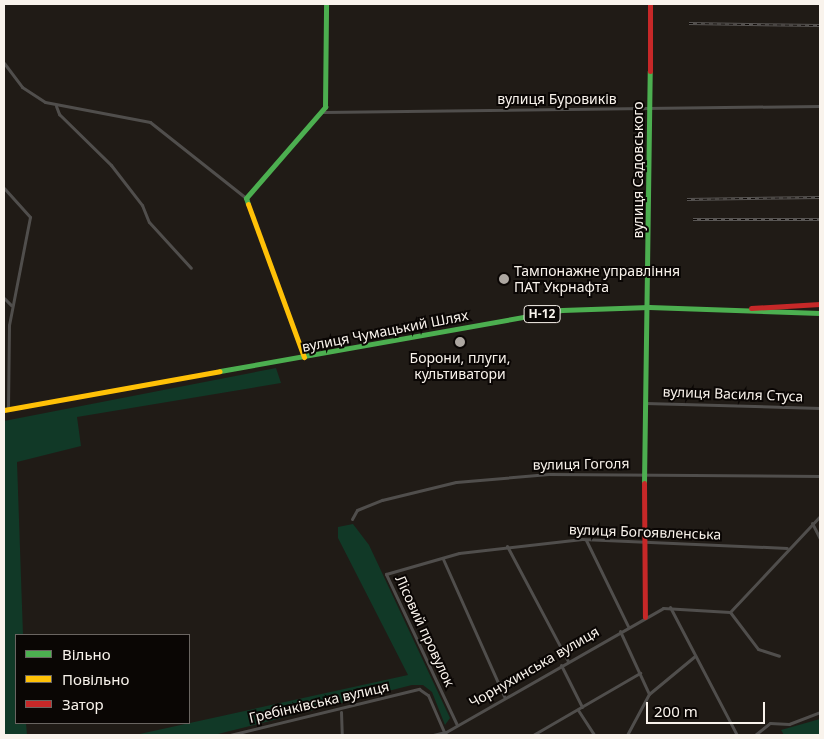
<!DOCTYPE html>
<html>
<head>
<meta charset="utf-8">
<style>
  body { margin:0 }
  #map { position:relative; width:824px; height:739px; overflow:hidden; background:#201b16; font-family:"Noto Sans",sans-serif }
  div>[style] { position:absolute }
  .green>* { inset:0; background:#113927 }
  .street>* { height:3px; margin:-1.5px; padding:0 1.5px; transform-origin:1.5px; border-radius:1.5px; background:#504e4c }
  .fast>* { height:5px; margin:-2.5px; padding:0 2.5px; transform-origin:2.5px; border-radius:2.5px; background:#4caf50 }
  .slow>* { height:5px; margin:-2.5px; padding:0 2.5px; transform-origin:2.5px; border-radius:2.5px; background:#ffc107 }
  .jam>* { height:5px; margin:-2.5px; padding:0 2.5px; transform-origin:2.5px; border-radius:2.5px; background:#c62828 }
  .rail>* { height:3px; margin-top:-1.5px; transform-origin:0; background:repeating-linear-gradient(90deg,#0a0604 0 4px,#595654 0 8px); box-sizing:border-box; border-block:1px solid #595654 }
  .dots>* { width:14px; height:14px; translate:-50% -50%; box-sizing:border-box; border:2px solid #0a0604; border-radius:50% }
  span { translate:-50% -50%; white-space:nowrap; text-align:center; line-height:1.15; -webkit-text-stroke:4px #0a0604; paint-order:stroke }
  .shield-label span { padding:1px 4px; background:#0a0604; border:1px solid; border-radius:4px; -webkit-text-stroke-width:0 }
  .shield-label { font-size:12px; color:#f9f3ec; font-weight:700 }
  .street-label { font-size:14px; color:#f9f3ec }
  .poi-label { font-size:14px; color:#f9f3ec }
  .left { translate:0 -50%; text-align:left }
  .frame { position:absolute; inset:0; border:5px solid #f9f3ec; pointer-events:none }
  .legend { position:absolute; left:15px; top:634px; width:175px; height:90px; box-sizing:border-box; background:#0a0604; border:1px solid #6a6561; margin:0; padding:6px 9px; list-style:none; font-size:15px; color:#f9f3ec }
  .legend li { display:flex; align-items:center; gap:10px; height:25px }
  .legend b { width:25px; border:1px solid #6a6561 }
  .scale { position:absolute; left:646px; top:702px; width:119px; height:22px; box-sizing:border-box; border:2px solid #f9f3ec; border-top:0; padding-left:6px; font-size:15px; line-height:18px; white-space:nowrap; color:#f9f3ec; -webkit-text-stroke:4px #0a0604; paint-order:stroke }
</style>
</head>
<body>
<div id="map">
  <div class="green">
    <div style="clip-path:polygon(276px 368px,281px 383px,77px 417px,81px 446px,17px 462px,23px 635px,16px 635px,16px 723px,26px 723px,27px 735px,4px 735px,4px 421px)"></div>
    <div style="clip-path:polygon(353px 524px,369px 545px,450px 718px,445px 725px,432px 692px,423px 685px,412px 685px,214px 735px,135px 735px,408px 675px,338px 538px,338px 527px)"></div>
    <div style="clip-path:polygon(820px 719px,820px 735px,784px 735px,781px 730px)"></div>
  </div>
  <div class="street">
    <div style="left:4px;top:63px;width:30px;rotate:53deg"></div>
    <div style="left:22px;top:87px;width:27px;rotate:33deg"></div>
    <div style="left:45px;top:102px;width:107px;rotate:10.8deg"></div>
    <div style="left:150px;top:122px;width:122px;rotate:38.4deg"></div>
    <div style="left:56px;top:106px;width:9px;rotate:69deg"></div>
    <div style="left:59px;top:114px;width:73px;rotate:44.4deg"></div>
    <div style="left:111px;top:165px;width:51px;rotate:52.2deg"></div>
    <div style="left:142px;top:205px;width:18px;rotate:68deg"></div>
    <div style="left:149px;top:222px;width:62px;rotate:47.6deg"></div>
    <div style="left:323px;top:112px;width:497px;rotate:-0.7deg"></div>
    <div style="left:4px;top:188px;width:39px;rotate:48deg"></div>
    <div style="left:30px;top:217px;width:110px;rotate:101deg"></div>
    <div style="left:9px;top:325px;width:84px;rotate:90.7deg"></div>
    <div style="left:4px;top:298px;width:10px;rotate:45deg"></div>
    <div style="left:645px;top:403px;width:175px;rotate:1.6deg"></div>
    <div style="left:352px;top:519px;width:10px;rotate:-61deg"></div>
    <div style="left:357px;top:510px;width:27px;rotate:-22deg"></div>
    <div style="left:382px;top:500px;width:76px;rotate:-13.7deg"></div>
    <div style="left:456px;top:482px;width:93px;rotate:-4.9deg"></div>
    <div style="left:549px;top:474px;width:271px;rotate:0.4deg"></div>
    <div style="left:812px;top:523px;width:18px;rotate:63deg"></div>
    <div style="left:586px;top:540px;width:96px;rotate:64deg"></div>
    <div style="left:507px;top:546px;width:130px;rotate:62.1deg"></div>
    <div style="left:443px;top:559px;width:150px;rotate:66deg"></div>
    <div style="left:670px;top:607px;width:144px;rotate:62.4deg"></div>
    <div style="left:730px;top:612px;width:46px;rotate:52.9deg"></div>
    <div style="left:758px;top:649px;width:22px;rotate:18deg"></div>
    <div style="left:620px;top:631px;width:69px;rotate:65.3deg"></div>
    <div style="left:561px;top:665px;width:47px;rotate:63.4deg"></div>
    <div style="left:578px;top:710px;width:30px;rotate:57deg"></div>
    <div style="left:341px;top:712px;width:23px;rotate:88deg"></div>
    <div style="left:457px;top:725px;width:167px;rotate:-115.2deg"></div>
    <div style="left:386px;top:574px;width:76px;rotate:-16deg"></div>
    <div style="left:459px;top:553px;width:124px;rotate:-6.5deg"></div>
    <div style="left:582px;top:539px;width:205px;rotate:2.5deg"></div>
    <div style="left:230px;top:735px;width:195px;rotate:-13.7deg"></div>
    <div style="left:419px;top:689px;width:11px;rotate:34deg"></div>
    <div style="left:428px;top:695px;width:40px;rotate:66.6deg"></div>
    <div style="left:433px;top:735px;width:13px;rotate:-13deg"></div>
    <div style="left:446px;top:732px;width:250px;rotate:-29.7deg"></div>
    <div style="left:663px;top:608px;width:67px;rotate:3.4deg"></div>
    <div style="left:730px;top:612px;width:132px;rotate:-46.8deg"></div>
    <div style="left:533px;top:735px;width:124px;rotate:-30.1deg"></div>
    <div style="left:627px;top:735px;width:47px;rotate:-61.8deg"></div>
    <div style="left:649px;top:694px;width:60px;rotate:-39.6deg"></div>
    <div style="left:755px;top:735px;width:19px;rotate:-39deg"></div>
    <div style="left:770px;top:723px;width:19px;rotate:3deg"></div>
    <div style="left:789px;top:724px;width:33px;rotate:-21deg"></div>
  </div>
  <div class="fast">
    <div style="left:248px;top:204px;width:6px;rotate:-108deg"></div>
    <div style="left:246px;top:198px;width:121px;rotate:-49deg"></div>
    <div style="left:325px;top:107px;width:103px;rotate:-89.4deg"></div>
    <div style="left:220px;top:371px;width:347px;rotate:-10.1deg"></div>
    <div style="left:562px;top:310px;width:87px;rotate:-2deg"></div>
    <div style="left:649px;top:307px;width:171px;rotate:2deg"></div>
    <div style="left:644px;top:483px;width:412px;rotate:-89.2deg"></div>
  </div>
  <div class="slow">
    <div style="left:248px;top:204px;width:163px;rotate:69.9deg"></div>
    <div style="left:4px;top:410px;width:219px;rotate:-10.2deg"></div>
  </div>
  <div class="jam">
    <div style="left:650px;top:71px;width:67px;rotate:-90deg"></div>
    <div style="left:751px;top:308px;width:69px;rotate:-3.3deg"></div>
    <div style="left:644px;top:483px;width:134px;rotate:89.6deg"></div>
  </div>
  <div class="rail">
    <div style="left:689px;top:23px;width:131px;rotate:0.9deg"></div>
    <div style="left:687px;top:199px;width:133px;rotate:-0.9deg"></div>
    <div style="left:693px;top:219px;width:127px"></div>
  </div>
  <div class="dots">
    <div style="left:504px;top:279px;background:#ada7a1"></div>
    <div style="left:460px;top:342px;background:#ada7a1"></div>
  </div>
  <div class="shield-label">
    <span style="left:542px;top:314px">Н-12</span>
  </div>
  <div class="street-label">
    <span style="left:557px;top:99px">вулиця Буровиків</span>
    <span style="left:638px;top:170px;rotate:-90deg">вулиця Садовського</span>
    <span style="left:385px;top:331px;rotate:-11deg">вулиця Чумацький Шлях</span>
    <span style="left:733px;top:394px;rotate:2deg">вулиця Василя Стуса</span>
    <span style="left:581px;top:464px;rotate:-1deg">вулиця Гоголя</span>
    <span style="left:645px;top:532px;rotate:2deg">вулиця Богоявленська</span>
    <span style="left:425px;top:631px;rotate:65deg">Лісовий провулок</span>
    <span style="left:534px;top:667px;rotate:-30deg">Чорнухинська вулиця</span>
    <span style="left:319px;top:702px;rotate:-13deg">Гребінківська вулиця</span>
  </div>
  <div class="poi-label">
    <span class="left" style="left:514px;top:279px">Тампонажне управління<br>ПАТ Укрнафта</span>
    <span style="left:460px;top:366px">Борони, плуги,<br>культиватори</span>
  </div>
  <div class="frame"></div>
  <ul class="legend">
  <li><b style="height:6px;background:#4caf50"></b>Вільно</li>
  <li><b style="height:6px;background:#ffc107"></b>Повільно</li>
  <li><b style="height:6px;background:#c62828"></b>Затор</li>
  </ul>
  <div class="scale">200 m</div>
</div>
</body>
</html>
